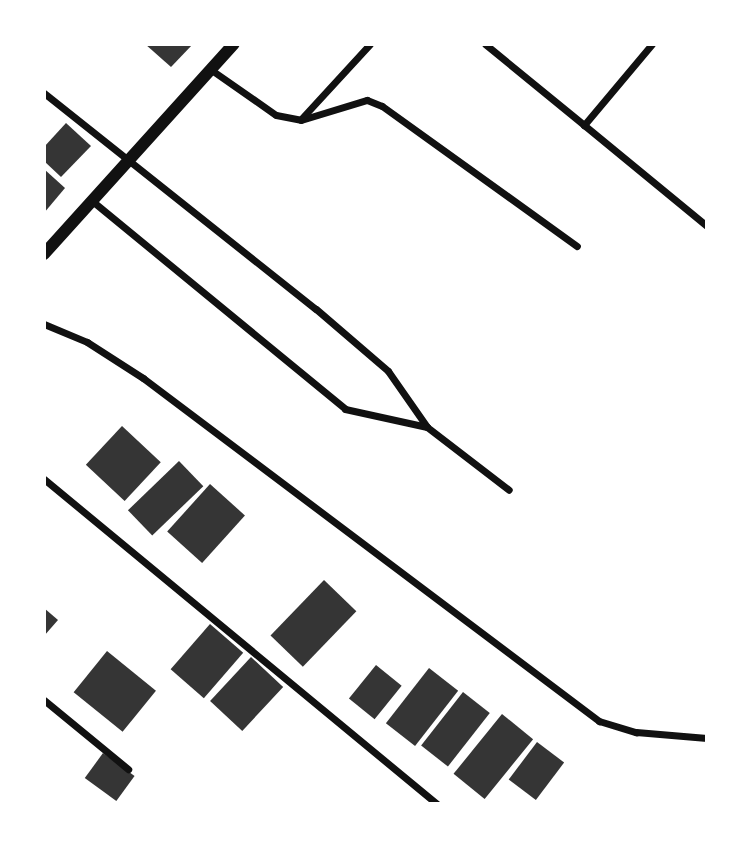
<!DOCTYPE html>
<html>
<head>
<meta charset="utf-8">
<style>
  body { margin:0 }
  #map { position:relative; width:751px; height:848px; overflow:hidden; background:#fff; font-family:"Sofia Sans Condensed",sans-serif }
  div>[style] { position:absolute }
  .building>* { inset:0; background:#353535; transform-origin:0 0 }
  .minor>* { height:7px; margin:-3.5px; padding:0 3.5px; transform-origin:3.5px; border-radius:3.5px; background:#111 }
  .tertiary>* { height:12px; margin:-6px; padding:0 6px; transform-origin:6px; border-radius:6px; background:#111 }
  span { translate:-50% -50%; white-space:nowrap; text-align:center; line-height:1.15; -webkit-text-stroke:5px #fff; paint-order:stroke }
  .frame { position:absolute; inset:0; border:46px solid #fff; pointer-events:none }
</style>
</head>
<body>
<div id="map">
  <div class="building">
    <div style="clip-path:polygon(145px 44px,193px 44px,171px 67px)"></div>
    <div style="clip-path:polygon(66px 123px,91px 146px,61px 177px,44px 161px,44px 147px)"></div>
    <div style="clip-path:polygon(44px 169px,65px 188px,44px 213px)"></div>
    <div style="left:122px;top:426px;width:53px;height:53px;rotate:43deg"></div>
    <div style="left:179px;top:461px;width:35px;height:71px;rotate:46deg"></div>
    <div style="left:210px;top:484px;width:47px;height:64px;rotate:42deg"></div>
    <div style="left:324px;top:580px;width:45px;height:77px;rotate:44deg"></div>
    <div style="clip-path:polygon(44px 608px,58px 620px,44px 636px)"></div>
    <div style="left:210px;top:624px;width:44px;height:60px;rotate:41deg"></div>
    <div style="left:107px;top:651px;width:63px;height:53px;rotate:39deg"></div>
    <div style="left:251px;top:657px;width:44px;height:60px;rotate:43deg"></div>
    <div style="left:376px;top:665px;width:33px;height:43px;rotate:39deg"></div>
    <div style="left:429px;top:668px;width:37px;height:70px;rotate:38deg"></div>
    <div style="left:463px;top:692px;width:34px;height:68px;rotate:38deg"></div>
    <div style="left:502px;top:714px;width:40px;height:77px;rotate:39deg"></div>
    <div style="left:537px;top:742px;width:34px;height:47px;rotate:37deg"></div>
    <div style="left:103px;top:753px;width:39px;height:31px;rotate:36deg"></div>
  </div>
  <div class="minor">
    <div style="left:485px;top:44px;width:128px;rotate:39.3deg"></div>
    <div style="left:652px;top:44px;width:106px;rotate:130deg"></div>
    <div style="left:584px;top:125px;width:159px;rotate:39.4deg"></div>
    <div style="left:210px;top:69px;width:80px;rotate:34.9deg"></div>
    <div style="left:276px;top:115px;width:25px;rotate:11deg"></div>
    <div style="left:301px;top:120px;width:69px;rotate:-16.9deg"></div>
    <div style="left:367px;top:100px;width:16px;rotate:22deg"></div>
    <div style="left:382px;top:106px;width:240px;rotate:35.7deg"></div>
    <div style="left:44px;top:93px;width:347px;rotate:38.5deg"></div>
    <div style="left:316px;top:309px;width:95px;rotate:40.7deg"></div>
    <div style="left:388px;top:371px;width:68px;rotate:55.1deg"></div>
    <div style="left:427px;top:427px;width:103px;rotate:37.5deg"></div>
    <div style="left:302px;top:118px;width:100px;rotate:-47.4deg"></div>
    <div style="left:91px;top:200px;width:329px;rotate:39.4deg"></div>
    <div style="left:345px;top:409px;width:84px;rotate:12.4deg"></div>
    <div style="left:44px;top:324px;width:47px;rotate:22.7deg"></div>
    <div style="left:87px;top:342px;width:67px;rotate:32.7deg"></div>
    <div style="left:143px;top:378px;width:571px;rotate:36.95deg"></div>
    <div style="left:599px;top:721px;width:39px;rotate:17deg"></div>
    <div style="left:636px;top:732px;width:71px;rotate:4.8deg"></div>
    <div style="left:44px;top:479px;width:510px;rotate:39.59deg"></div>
    <div style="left:44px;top:700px;width:109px;rotate:39.4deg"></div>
  </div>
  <div class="tertiary">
    <div style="left:44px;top:254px;width:283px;rotate:-47.9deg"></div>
  </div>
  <div class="frame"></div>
</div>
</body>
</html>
